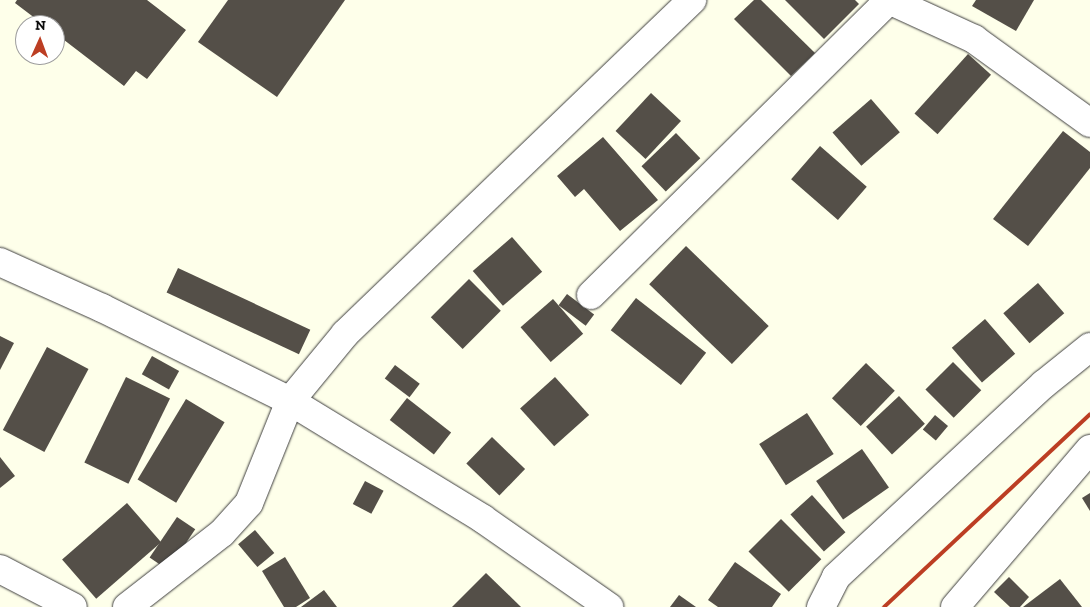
<!DOCTYPE html>
<html>
<head>
<meta charset="utf-8">
<style>
  body { margin:0 }
  #map { position:relative; width:1090px; height:607px; overflow:hidden; background:#feffea; font-family:"Zilla Slab",serif }
  div>[style] { position:absolute }
  .building>* { inset:0; background:#544f48; transform-origin:0 0 }
  .roads { filter:drop-shadow(0 0 1px #3e3e3e) drop-shadow(0 0 1px #3e3e3e) }
  .street>* { height:28px; margin:-14px; padding:0 14px; transform-origin:14px; border-radius:14px; background:#fff }
  .rail>* { height:4px; margin:-2px; padding:0 2px; transform-origin:2px; border-radius:2px; background:#bc3e23 }
  span { translate:-50% -50%; white-space:nowrap; text-align:center; line-height:1.15; -webkit-text-stroke:5px #fff; paint-order:stroke }
  .north { position:absolute; left:15px; top:15px; width:50px; height:50px; box-sizing:border-box; background:#fff; border:1px solid #9d9d9d; border-radius:50%; rotate:2deg; font-size:14px; font-weight:700; line-height:20px; text-align:center; color:#0b0b0b }
  .north::after { content:''; display:block; margin:auto; width:18px; height:22px; background:#bc3e23; clip-path:polygon(50% 0,100% 100%,50% 72%,0 100%) }
</style>
</head>
<body>
<div id="map">
  <div class="building">
    <div style="clip-path:polygon(17px 0,147px 0,186px 30px,147px 79px,136px 71px,124px 86px,55px 33px,55px 25px,44px 25px,15px 3px)"></div>
    <div style="clip-path:polygon(228px 0,345px 0,277px 97px,198px 42px)"></div>
    <div style="clip-path:polygon(754px 0,761px 0,815px 53px,791px 76px,734px 19px)"></div>
    <div style="clip-path:polygon(785px 0,855px 0,859px 4px,824px 39px)"></div>
    <div style="clip-path:polygon(976px 0,1034px 0,1016px 31px,972px 6px)"></div>
    <div style="left:968px;top:54px;width:31px;height:80px;rotate:42deg"></div>
    <div style="left:651px;top:93px;width:41px;height:52px;rotate:43deg"></div>
    <div style="left:871px;top:99px;width:44px;height:51px;rotate:49deg"></div>
    <div style="clip-path:polygon(1063px 131px,1090px 152px,1090px 168px,1028px 246px,993px 219px)"></div>
    <div style="left:676px;top:133px;width:35px;height:48px;rotate:46deg"></div>
    <div style="clip-path:polygon(603px 137px,658px 200px,620px 231px,584px 189px,575px 197px,557px 176px)"></div>
    <div style="left:820px;top:146px;width:62px;height:44px;rotate:41deg"></div>
    <div style="left:512px;top:237px;width:46px;height:52px;rotate:49deg"></div>
    <div style="left:686px;top:246px;width:115px;height:53px;rotate:44deg"></div>
    <div style="left:178px;top:268px;width:146px;height:27px;rotate:25deg"></div>
    <div style="left:469px;top:279px;width:45px;height:54px;rotate:45deg"></div>
    <div style="left:1038px;top:283px;width:40px;height:46px;rotate:49deg"></div>
    <div style="left:567px;top:294px;width:34px;height:14px;rotate:37deg"></div>
    <div style="left:636px;top:298px;width:89px;height:41px;rotate:38deg"></div>
    <div style="left:553px;top:299px;width:46px;height:43px;rotate:49deg"></div>
    <div style="left:985px;top:319px;width:46px;height:44px;rotate:49deg"></div>
    <div style="clip-path:polygon(0 336px,14px 343px,0 370px)"></div>
    <div style="left:47px;top:347px;width:47px;height:94px;rotate:28deg"></div>
    <div style="left:152px;top:356px;width:31px;height:21px;rotate:29deg"></div>
    <div style="left:953px;top:362px;width:40px;height:39px;rotate:45deg"></div>
    <div style="left:866px;top:363px;width:40px;height:49px;rotate:44deg"></div>
    <div style="left:395px;top:365px;width:31px;height:17px;rotate:37deg"></div>
    <div style="left:126px;top:377px;width:49px;height:95px;rotate:26deg"></div>
    <div style="left:555px;top:377px;width:51px;height:47px;rotate:48deg"></div>
    <div style="left:899px;top:396px;width:38px;height:45px;rotate:47deg"></div>
    <div style="left:407px;top:398px;width:56px;height:28px;rotate:38deg"></div>
    <div style="left:186px;top:399px;width:45px;height:94px;rotate:31deg"></div>
    <div style="left:807px;top:413px;width:49px;height:57px;rotate:57deg"></div>
    <div style="left:935px;top:415px;width:17px;height:19px;rotate:40deg"></div>
    <div style="left:492px;top:437px;width:46px;height:37px;rotate:44deg"></div>
    <div style="left:862px;top:449px;width:47px;height:56px;rotate:55deg"></div>
    <div style="clip-path:polygon(0 457px,15px 476px,0 488px)"></div>
    <div style="left:365px;top:481px;width:21px;height:26px;rotate:28deg"></div>
    <div style="clip-path:polygon(1090px 493px,1090px 511px,1082px 498px)"></div>
    <div style="left:812px;top:495px;width:50px;height:29px;rotate:48deg"></div>
    <div style="left:127px;top:503px;width:52px;height:86px;rotate:49deg"></div>
    <div style="left:177px;top:517px;width:22px;height:49px;rotate:34deg"></div>
    <div style="left:781px;top:519px;width:57px;height:46px;rotate:45deg"></div>
    <div style="left:255px;top:530px;width:30px;height:22px;rotate:50deg"></div>
    <div style="clip-path:polygon(285px 557px,310px 598px,296px 607px,284px 607px,262px 571px)"></div>
    <div style="clip-path:polygon(735px 562px,781px 594px,772px 607px,718px 607px,708px 600px)"></div>
    <div style="clip-path:polygon(486px 573px,521px 607px,452px 607px)"></div>
    <div style="clip-path:polygon(1009px 577px,1029px 597px,1020px 607px,1010px 607px,994px 592px)"></div>
    <div style="clip-path:polygon(1060px 579px,1082px 607px,1023px 607px)"></div>
    <div style="clip-path:polygon(324px 590px,337px 607px,301px 607px)"></div>
    <div style="clip-path:polygon(679px 595px,696px 607px,670px 607px)"></div>
  </div>
  <div class="roads">
    <div class="street">
      <div style="left:889px;top:0;width:94px;rotate:24.6deg"></div>
      <div style="left:974px;top:39px;width:143px;rotate:35.9deg"></div>
      <div style="left:0;top:262px;width:112px;rotate:24.3deg"></div>
      <div style="left:102px;top:308px;width:210px;rotate:26.3deg"></div>
      <div style="left:290px;top:401px;width:226px;rotate:31.4deg"></div>
      <div style="left:483px;top:519px;width:154px;rotate:34.9deg"></div>
      <div style="left:591px;top:295px;width:419px;rotate:-44.7deg"></div>
      <div style="left:0;top:569px;width:82px;rotate:27.5deg"></div>
      <div style="left:127px;top:607px;width:120px;rotate:-37.9deg"></div>
      <div style="left:222px;top:533px;width:40px;rotate:-48deg"></div>
      <div style="left:249px;top:503px;width:110px;rotate:-68.1deg"></div>
      <div style="left:290px;top:401px;width:87px;rotate:-50.6deg"></div>
      <div style="left:345px;top:334px;width:482px;rotate:-43.9deg"></div>
      <div style="left:821px;top:607px;width:34px;rotate:-63deg"></div>
      <div style="left:836px;top:577px;width:284px;rotate:-42.9deg"></div>
      <div style="left:1044px;top:384px;width:59px;rotate:-38.8deg"></div>
      <div style="left:955px;top:607px;width:208px;rotate:-49.5deg"></div>
    </div>
  </div>
  <div class="rail">
    <div style="left:884px;top:607px;width:282px;rotate:-43.1deg"></div>
  </div>
  <div class="north">N</div>
</div>
</body>
</html>
